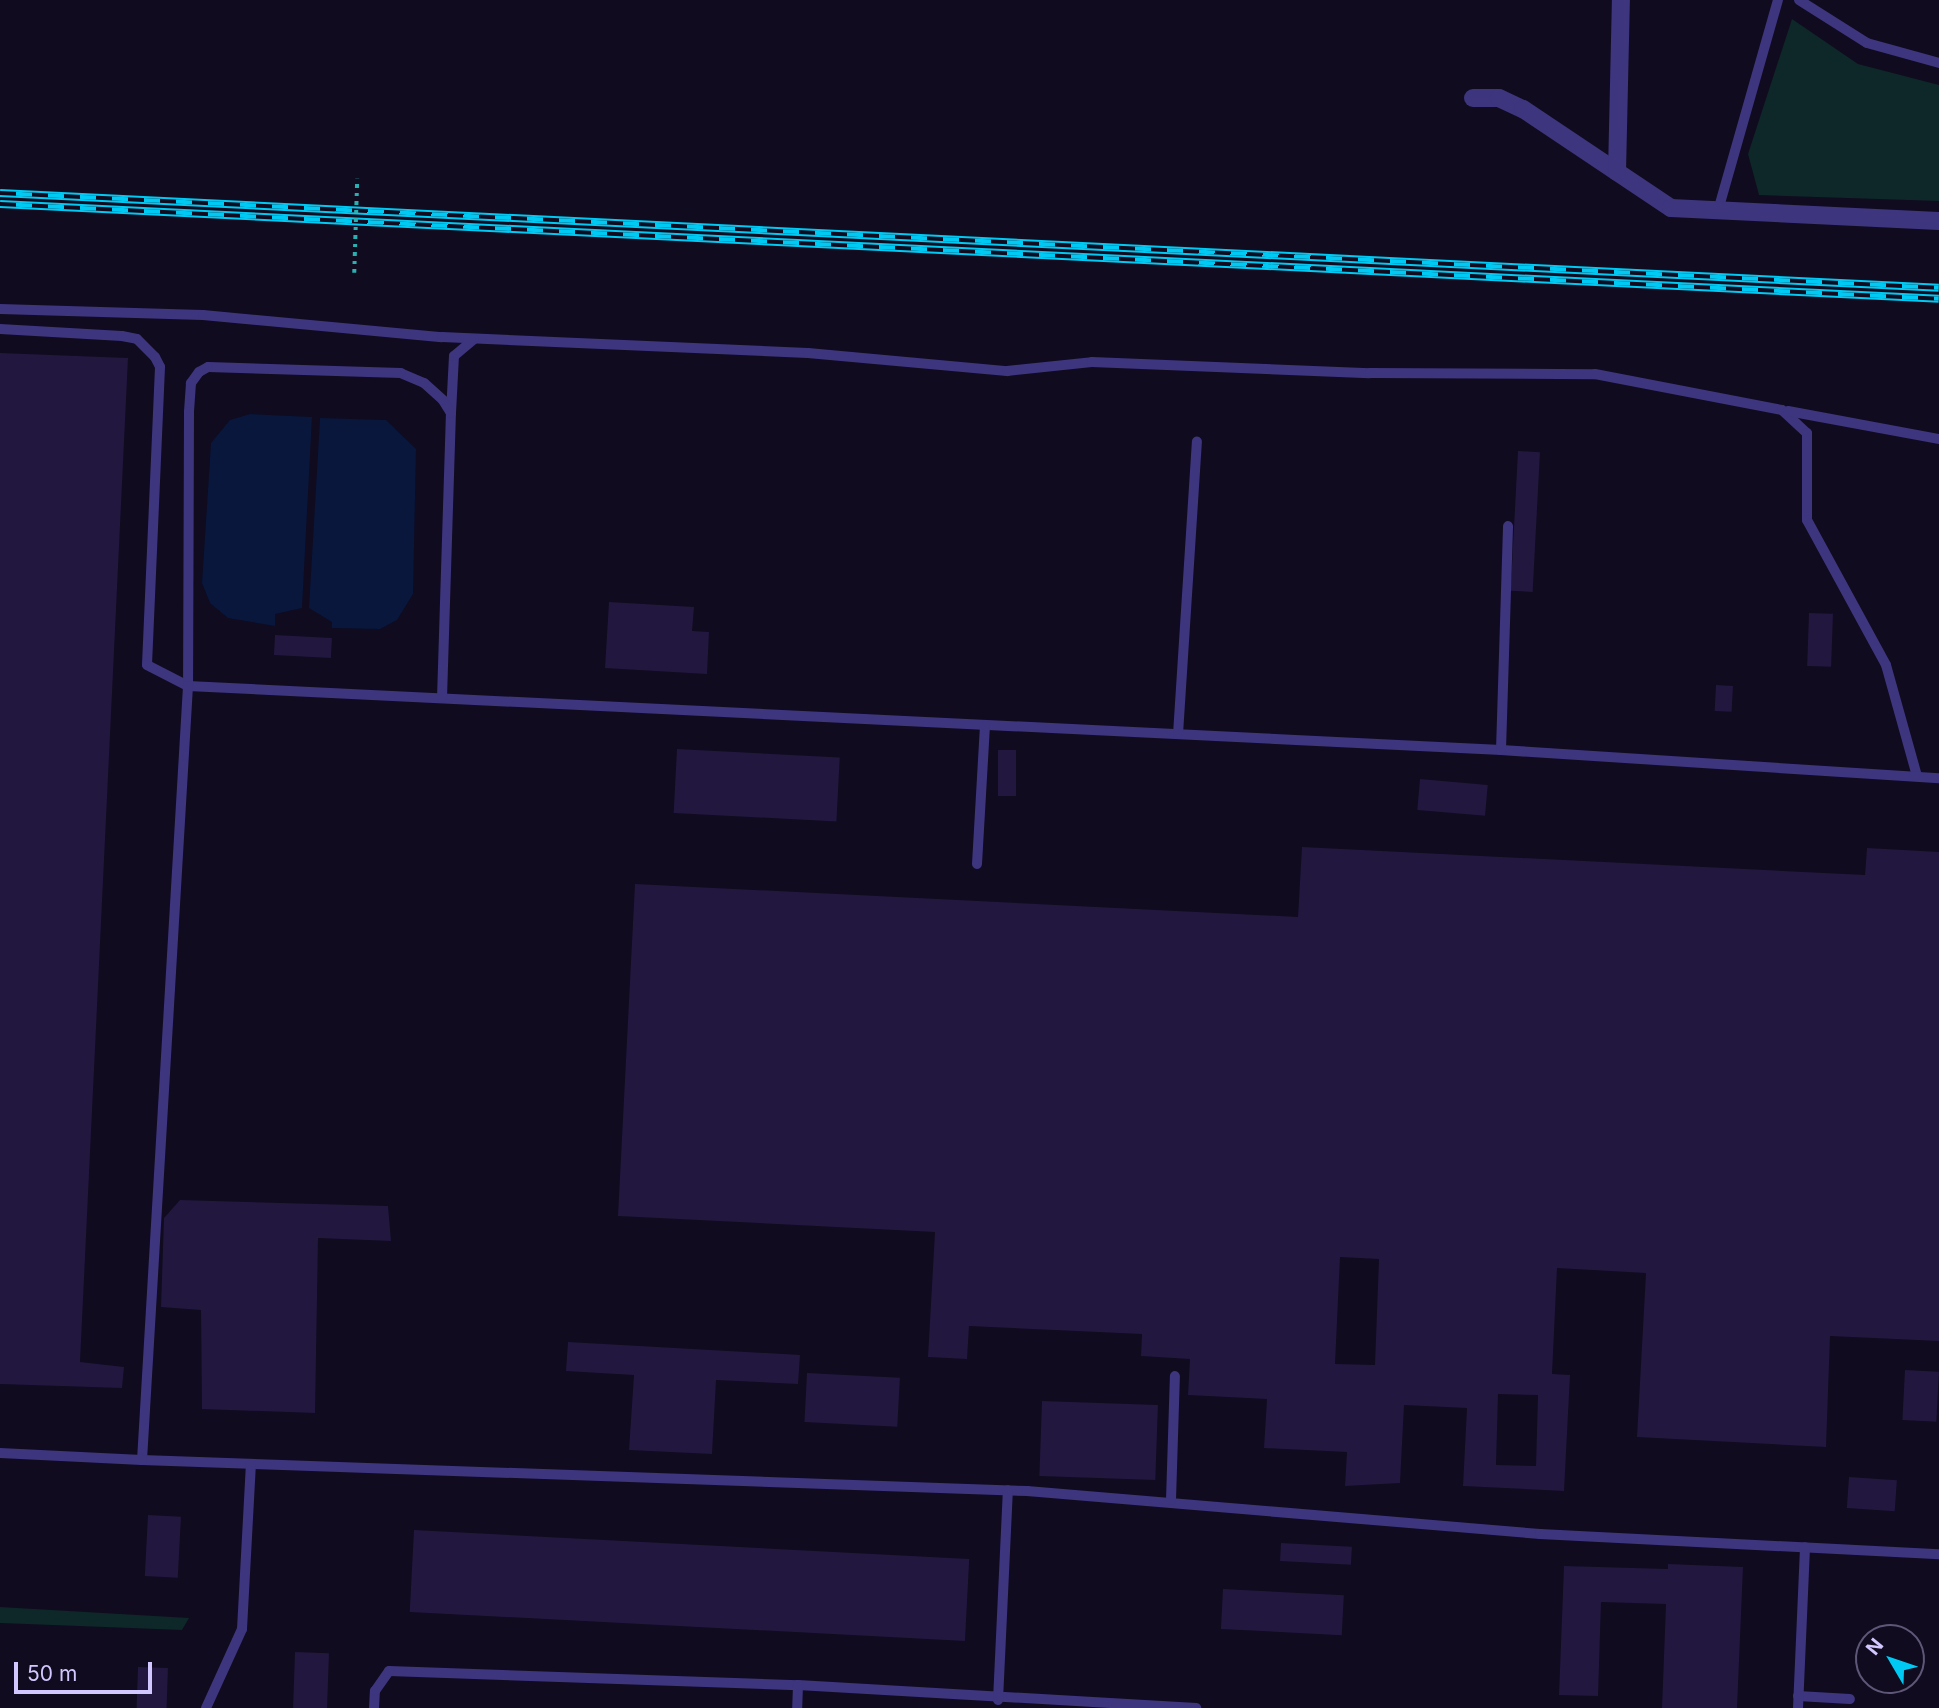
<!DOCTYPE html>
<html>
<head>
<meta charset="utf-8">
<style>
  body { margin:0 }
  #map { position:relative; width:1939px; height:1708px; overflow:hidden; background:#100b1e; font-family:Inter,sans-serif }
  div>[style] { position:absolute }
  .green>* { inset:0; background:#0e2728 }
  .water>* { inset:0; background:#08173b }
  .building>* { inset:0; background:#22173f; transform-origin:0 0 }
  .lane>* { height:10px; margin:-5px; padding:0 5px; transform-origin:5px; border-radius:5px; background:#3d357e }
  .street>* { height:18px; margin:-9px; padding:0 9px; transform-origin:9px; border-radius:9px; background:#3d357e }
  .rail>* { height:8px; margin-top:-4px; transform-origin:0; background:repeating-linear-gradient(90deg,#100b1e 0 16px,#00caf3 0 32px); box-sizing:border-box; border-block:2px solid #00caf3 }
  .path-bridge>* { height:3.5px; margin-top:-1.75px; transform-origin:0; background:repeating-linear-gradient(90deg,#2ab0b1 0 3.5px,transparent 0 8.5px) }
  span { translate:-50% -50%; white-space:nowrap; text-align:center; line-height:1.15; -webkit-text-stroke:6px #100b1e; paint-order:stroke }
  .north { position:absolute; left:1855px; top:1624px; width:70px; height:70px; box-sizing:border-box; background:#100b1e; border:2px solid #5e5778; border-radius:50%; rotate:309deg; font-size:19px; font-weight:700; line-height:28px; text-align:center; color:#d2c8ff }
  .north::after { content:''; display:block; margin:auto; width:24px; height:32px; background:#00caf3; clip-path:polygon(50% 0,100% 100%,50% 72%,0 100%) }
  .scale { position:absolute; left:14px; top:1662px; width:138px; height:32px; box-sizing:border-box; border:4px solid #d2c8ff; border-top:0; padding-left:9px; font-size:21px; line-height:24px; white-space:nowrap; color:#d2c8ff; -webkit-text-stroke:5px #100b1e; paint-order:stroke }
</style>
</head>
<body>
<div id="map">
  <div class="green">
    <div style="clip-path:polygon(1792px 19px,1858px 64px,1939px 85px,1939px 201px,1759px 195px,1748px 154px)"></div>
    <div style="clip-path:polygon(0 1607px,189px 1618px,182px 1630px,0 1623px)"></div>
  </div>
  <div class="water">
    <div style="clip-path:polygon(250px 414px,312px 417px,302px 608px,275px 614px,275px 626px,228px 618px,210px 603px,202px 583px,211px 443px,230px 420px)"></div>
    <div style="clip-path:polygon(320px 418px,386px 420px,416px 449px,413px 594px,397px 620px,380px 629px,332px 628px,332px 622px,309px 608px)"></div>
  </div>
  <div class="building">
    <div style="clip-path:polygon(0 353px,128px 358px,80px 1362px,124px 1367px,122px 1388px,0 1384px)"></div>
    <div style="left:1518px;top:451px;width:22px;height:140px;rotate:3deg"></div>
    <div style="clip-path:polygon(609px 602px,694px 607px,692px 631px,709px 632px,707px 674px,605px 668px)"></div>
    <div style="left:1809px;top:613px;width:24px;height:53px;rotate:2deg"></div>
    <div style="left:275px;top:635px;width:57px;height:20px;rotate:3deg"></div>
    <div style="left:1716px;top:685px;width:17px;height:26px;rotate:3deg"></div>
    <div style="left:677px;top:749px;width:163px;height:64px;rotate:3deg"></div>
    <div style="left:998px;top:750px;width:18px;height:46px"></div>
    <div style="left:1420px;top:779px;width:68px;height:31px;rotate:5deg"></div>
    <div style="clip-path:polygon(evenodd,1302px 847px,1865px 875px,1867px 848px,1939px 852px,1939px 1341px,1830px 1336px,1826px 1447px,1637px 1437px,1646px 1273px,1557px 1268px,1552px 1374px,1570px 1375px,1564px 1491px,1463px 1486px,1467px 1408px,1404px 1405px,1400px 1483px,1345px 1486px,1347px 1452px,1264px 1448px,1267px 1399px,1188px 1395px,1190px 1359px,1141px 1356px,1142px 1334px,969px 1326px,967px 1359px,928px 1357px,935px 1232px,618px 1216px,635px 884px,1298px 917px,1302px 847px,1340px 1257px,1379px 1259px,1375px 1365px,1335px 1364px,1340px 1257px,1302px 847px,1498px 1394px,1538px 1395px,1536px 1466px,1496px 1465px,1498px 1394px)"></div>
    <div style="clip-path:polygon(180px 1200px,388px 1206px,391px 1241px,318px 1238px,315px 1413px,202px 1409px,201px 1310px,161px 1307px,164px 1218px)"></div>
    <div style="clip-path:polygon(568px 1342px,800px 1355px,798px 1384px,716px 1380px,712px 1454px,629px 1450px,634px 1375px,566px 1371px)"></div>
    <div style="left:1905px;top:1370px;width:34px;height:50px;rotate:3deg"></div>
    <div style="left:807px;top:1373px;width:93px;height:49px;rotate:3deg"></div>
    <div style="left:1042px;top:1401px;width:116px;height:75px;rotate:2deg"></div>
    <div style="left:1849px;top:1477px;width:48px;height:31px;rotate:4deg"></div>
    <div style="left:148px;top:1515px;width:33px;height:61px;rotate:3deg"></div>
    <div style="left:414px;top:1530px;width:556px;height:82px;rotate:3deg"></div>
    <div style="left:1281px;top:1543px;width:71px;height:18px;rotate:3deg"></div>
    <div style="clip-path:polygon(1668px 1564px,1743px 1567px,1737px 1708px,1662px 1708px,1666px 1604px,1601px 1602px,1598px 1696px,1559px 1695px,1564px 1566px,1668px 1569px)"></div>
    <div style="left:1223px;top:1589px;width:121px;height:40px;rotate:3deg"></div>
    <div style="left:295px;top:1652px;width:34px;height:56px;rotate:2deg"></div>
    <div style="left:138px;top:1667px;width:30px;height:41px;rotate:2deg"></div>
  </div>
  <div class="lane">
    <div style="left:1799px;top:0;width:80px;rotate:32.3deg"></div>
    <div style="left:1867px;top:43px;width:75px;rotate:15.5deg"></div>
    <div style="left:1719px;top:207px;width:215px;rotate:-74.1deg"></div>
    <div style="left:0;top:309px;width:203px;rotate:1.7deg"></div>
    <div style="left:203px;top:315px;width:240px;rotate:5.3deg"></div>
    <div style="left:442px;top:337px;width:366px;rotate:2.5deg"></div>
    <div style="left:808px;top:353px;width:200px;rotate:5.2deg"></div>
    <div style="left:1007px;top:371px;width:85px;rotate:-6deg"></div>
    <div style="left:1092px;top:362px;width:278px;rotate:2.3deg"></div>
    <div style="left:1370px;top:373px;width:225px;rotate:0.3deg"></div>
    <div style="left:1595px;top:374px;width:190px;rotate:10.9deg"></div>
    <div style="left:1782px;top:410px;width:34px;rotate:43deg"></div>
    <div style="left:1807px;top:433px;width:87px;rotate:90deg"></div>
    <div style="left:1807px;top:520px;width:165px;rotate:61.4deg"></div>
    <div style="left:1886px;top:665px;width:115px;rotate:74.4deg"></div>
    <div style="left:0;top:329px;width:122px;rotate:3.3deg"></div>
    <div style="left:122px;top:336px;width:15px;rotate:11deg"></div>
    <div style="left:137px;top:339px;width:25px;rotate:45deg"></div>
    <div style="left:155px;top:357px;width:11px;rotate:63deg"></div>
    <div style="left:160px;top:367px;width:298px;rotate:92.5deg"></div>
    <div style="left:147px;top:665px;width:46px;rotate:27.1deg"></div>
    <div style="left:188px;top:686px;width:1315px;rotate:2.79deg"></div>
    <div style="left:1501px;top:750px;width:439px;rotate:3.7deg"></div>
    <div style="left:1788px;top:411px;width:154px;rotate:10.5deg"></div>
    <div style="left:451px;top:413px;width:57px;rotate:-87deg"></div>
    <div style="left:454px;top:356px;width:26px;rotate:-40deg"></div>
    <div style="left:442px;top:698px;width:285px;rotate:-88.2deg"></div>
    <div style="left:451px;top:413px;width:15px;rotate:-122deg"></div>
    <div style="left:443px;top:400px;width:25px;rotate:-138deg"></div>
    <div style="left:424px;top:383px;width:25px;rotate:-157deg"></div>
    <div style="left:401px;top:373px;width:193px;rotate:-178.2deg"></div>
    <div style="left:208px;top:367px;width:10px;rotate:151deg"></div>
    <div style="left:199px;top:372px;width:14px;rotate:126deg"></div>
    <div style="left:191px;top:383px;width:29px;rotate:94deg"></div>
    <div style="left:189px;top:412px;width:274px;rotate:90.2deg"></div>
    <div style="left:188px;top:686px;width:775px;rotate:93.4deg"></div>
    <div style="left:142px;top:1460px;width:886px;rotate:2.01deg"></div>
    <div style="left:1027px;top:1491px;width:515px;rotate:4.79deg"></div>
    <div style="left:1540px;top:1534px;width:400px;rotate:2.9deg"></div>
    <div style="left:1178px;top:734px;width:293px;rotate:-86.3deg"></div>
    <div style="left:1501px;top:750px;width:224px;rotate:-88.2deg"></div>
    <div style="left:977px;top:864px;width:139px;rotate:-86.7deg"></div>
    <div style="left:0;top:1453px;width:142px;rotate:2.8deg"></div>
    <div style="left:1171px;top:1500px;width:124px;rotate:-88.2deg"></div>
    <div style="left:798px;top:1685px;width:399px;rotate:3.3deg"></div>
    <div style="left:1798px;top:1696px;width:52px;rotate:3.3deg"></div>
    <div style="left:998px;top:1700px;width:210px;rotate:-87.3deg"></div>
    <div style="left:206px;top:1708px;width:87px;rotate:-65.5deg"></div>
    <div style="left:242px;top:1629px;width:165px;rotate:-86.9deg"></div>
    <div style="left:374px;top:1708px;width:17px;rotate:-87deg"></div>
    <div style="left:375px;top:1691px;width:24px;rotate:-55deg"></div>
    <div style="left:389px;top:1671px;width:409px;rotate:2deg"></div>
    <div style="left:798px;top:1685px;width:23px;rotate:92deg"></div>
    <div style="left:1798px;top:1708px;width:161px;rotate:-87.5deg"></div>
  </div>
  <div class="street">
    <div style="left:1473px;top:98px;width:26px"></div>
    <div style="left:1499px;top:98px;width:26px;rotate:25deg"></div>
    <div style="left:1523px;top:109px;width:178px;rotate:33.8deg"></div>
    <div style="left:1671px;top:208px;width:268px;rotate:2.8deg"></div>
    <div style="left:1617px;top:172px;width:172px;rotate:-88.7deg"></div>
  </div>
  <div class="rail">
    <div style="left:0;top:193px;width:1941px;rotate:2.8deg"></div>
    <div style="left:0;top:204px;width:1941px;rotate:2.8deg"></div>
  </div>
  <div class="path-bridge">
    <div style="left:354px;top:273px;width:94px;rotate:-88.2deg"></div>
  </div>
  <div class="north">N</div>
  <div class="scale">50 m</div>
</div>
</body>
</html>
